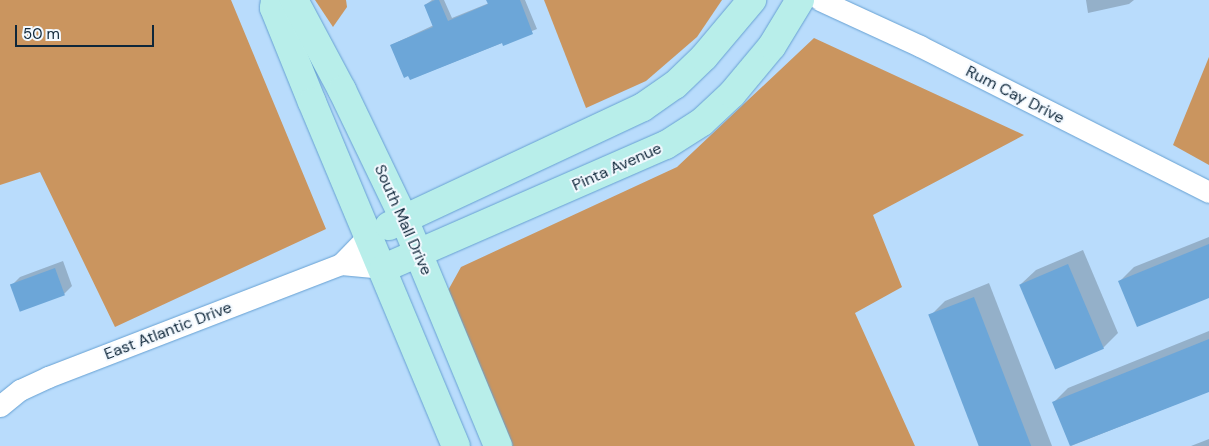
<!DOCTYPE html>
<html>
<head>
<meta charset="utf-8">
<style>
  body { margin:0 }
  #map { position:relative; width:1209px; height:446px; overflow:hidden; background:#b9dcfc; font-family:"DM Sans",sans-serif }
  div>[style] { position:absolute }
  .forest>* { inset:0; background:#ca955f }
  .shadow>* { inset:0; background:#0003 }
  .building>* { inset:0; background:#6ca6d8; transform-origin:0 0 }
  .roads { filter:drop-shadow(0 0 1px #66a0d2) drop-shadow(0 0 1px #66a0d2) }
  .street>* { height:21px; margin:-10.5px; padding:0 10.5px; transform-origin:10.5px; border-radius:10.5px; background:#fff }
  .secondary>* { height:28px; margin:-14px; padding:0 14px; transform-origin:14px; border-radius:14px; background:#b8eeea }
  span { translate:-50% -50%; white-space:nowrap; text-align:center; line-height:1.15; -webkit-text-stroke:4px #f3f9ff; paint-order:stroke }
  .street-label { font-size:16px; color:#0f273a }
  .scale { position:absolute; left:15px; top:25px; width:139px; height:22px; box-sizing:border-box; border:2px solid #0f273a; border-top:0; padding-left:6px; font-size:15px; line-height:18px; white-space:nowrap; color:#0f273a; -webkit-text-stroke:4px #f3f9ff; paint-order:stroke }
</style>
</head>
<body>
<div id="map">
  <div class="forest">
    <div style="clip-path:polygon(0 0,231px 0,326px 229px,115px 327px,40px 172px,0 185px)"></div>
    <div style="clip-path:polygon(315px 0,346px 0,347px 7px,333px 27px)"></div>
    <div style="clip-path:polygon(544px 0,722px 0,697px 37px,646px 81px,586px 108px)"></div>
    <div style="clip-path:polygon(814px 38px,1024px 135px,873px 215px,902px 287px,855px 313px,915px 446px,508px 446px,446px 294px,461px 267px,677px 167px)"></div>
    <div style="clip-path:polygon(1209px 57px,1209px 165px,1173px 145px)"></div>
  </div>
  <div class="shadow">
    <div style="clip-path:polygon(444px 0,452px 18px,489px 3px,488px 0,525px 0,537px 29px,411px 79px,391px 45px,434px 25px,425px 5px,432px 0)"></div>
    <div style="clip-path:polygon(1086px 0,1134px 0,1129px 4px,1088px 13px)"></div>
    <div style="clip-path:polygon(1209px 237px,1209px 296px,1120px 281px,1134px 267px)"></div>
    <div style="clip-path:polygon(1083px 250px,1118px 333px,1103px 348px,1021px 284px,1036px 270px)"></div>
    <div style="clip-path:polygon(63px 261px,72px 286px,64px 294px,12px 285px,20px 277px)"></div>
    <div style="clip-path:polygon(989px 283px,1052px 446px,980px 446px,930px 316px,945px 301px)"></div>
    <div style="clip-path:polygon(1209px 331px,1209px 391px,1071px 446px,1053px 403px,1068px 388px)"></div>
    <div style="clip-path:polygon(1209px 439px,1209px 446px,1191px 446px)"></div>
  </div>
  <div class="building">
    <div style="clip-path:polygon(435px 0,439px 0,448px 21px,488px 4px,486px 0,520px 0,533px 34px,503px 46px,502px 43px,410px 80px,408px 76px,404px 78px,390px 45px,433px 27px,424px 5px)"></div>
    <div style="clip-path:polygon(1209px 244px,1209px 298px,1137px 327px,1118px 281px)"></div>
    <div style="left:1068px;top:264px;width:92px;height:53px;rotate:67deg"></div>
    <div style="left:55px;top:268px;width:29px;height:48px;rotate:70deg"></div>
    <div style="left:974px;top:297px;width:160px;height:49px;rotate:69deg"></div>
    <div style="clip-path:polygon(1209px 339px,1209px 392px,1070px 446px,1052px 402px)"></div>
  </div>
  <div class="roads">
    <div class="street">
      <div style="left:820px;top:0;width:110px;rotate:24.7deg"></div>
      <div style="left:920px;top:46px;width:324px;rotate:26.8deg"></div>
      <div style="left:341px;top:264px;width:43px;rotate:5.3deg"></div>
      <div style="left:0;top:406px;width:26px;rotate:-39deg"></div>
      <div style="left:20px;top:390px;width:31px;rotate:-25deg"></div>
      <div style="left:48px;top:377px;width:314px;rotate:-21.1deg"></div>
      <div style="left:341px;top:264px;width:40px;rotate:-46deg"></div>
    </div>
    <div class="secondary">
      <div style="left:275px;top:0;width:8px;rotate:97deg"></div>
      <div style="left:274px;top:8px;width:101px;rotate:68deg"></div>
      <div style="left:312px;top:102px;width:373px;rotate:67.3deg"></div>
      <div style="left:294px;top:0;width:102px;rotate:61.9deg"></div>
      <div style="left:342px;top:90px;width:143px;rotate:64.3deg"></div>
      <div style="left:404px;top:219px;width:246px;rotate:67.5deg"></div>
      <div style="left:389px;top:226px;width:280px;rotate:-25.1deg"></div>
      <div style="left:643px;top:107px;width:39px;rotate:-35deg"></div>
      <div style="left:675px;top:85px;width:40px;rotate:-44deg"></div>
      <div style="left:704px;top:57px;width:75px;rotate:-49.9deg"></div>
      <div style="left:384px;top:268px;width:308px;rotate:-23.6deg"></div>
      <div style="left:666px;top:145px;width:43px;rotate:-32.6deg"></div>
      <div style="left:702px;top:122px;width:41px;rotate:-43deg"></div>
      <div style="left:732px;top:94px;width:62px;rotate:-50.2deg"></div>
      <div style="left:772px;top:46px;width:54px;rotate:-58.7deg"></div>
    </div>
  </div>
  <div class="street-label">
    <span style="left:1015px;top:95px;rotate:27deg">Rum Cay Drive</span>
    <span style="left:617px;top:167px;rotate:-24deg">Pinta Avenue</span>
    <span style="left:403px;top:220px;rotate:66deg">South Mall Drive</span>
    <span style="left:168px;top:331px;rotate:-21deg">East Atlantic Drive</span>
  </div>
  <div class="scale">50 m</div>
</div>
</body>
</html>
